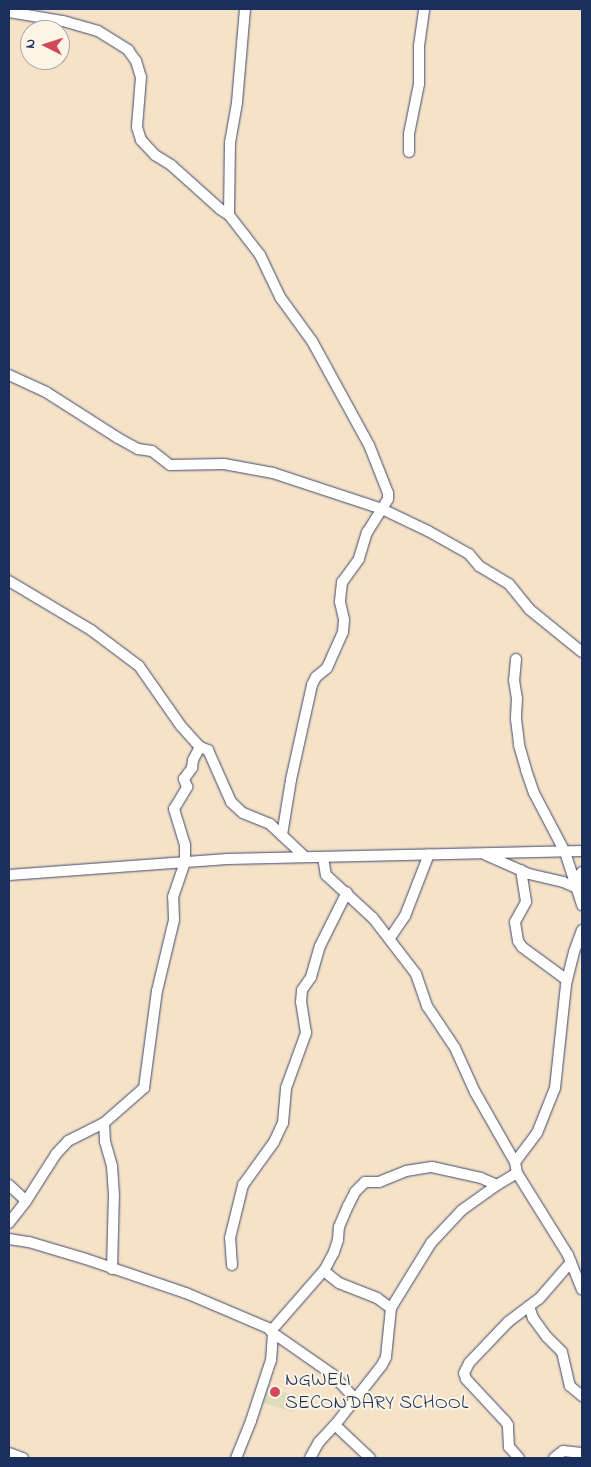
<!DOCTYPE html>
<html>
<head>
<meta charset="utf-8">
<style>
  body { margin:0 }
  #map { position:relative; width:591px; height:1467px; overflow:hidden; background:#f6e2c7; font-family:"Indie Flower",sans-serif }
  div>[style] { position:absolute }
  .built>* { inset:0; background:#deddbb }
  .roads { filter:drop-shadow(0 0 1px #3c4a6e) drop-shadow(0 0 1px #3c4a6e) }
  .minor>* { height:10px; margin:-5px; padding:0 5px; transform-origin:5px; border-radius:5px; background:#fff }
  .dots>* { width:14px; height:14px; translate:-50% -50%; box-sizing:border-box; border:2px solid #fcf5e5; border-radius:50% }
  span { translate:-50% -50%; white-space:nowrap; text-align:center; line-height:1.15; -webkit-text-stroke:4px #fcf5e5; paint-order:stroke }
  .poi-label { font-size:20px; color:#1b2f5e }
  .left { translate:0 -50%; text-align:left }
  .frame { position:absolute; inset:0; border:10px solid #1b2f5e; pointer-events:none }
  .north { position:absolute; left:20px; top:20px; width:50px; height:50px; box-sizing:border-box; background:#fcf5e5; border:1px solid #a2a6af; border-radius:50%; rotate:275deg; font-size:14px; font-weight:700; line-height:20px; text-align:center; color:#1b2f5e }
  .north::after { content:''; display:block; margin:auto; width:18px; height:22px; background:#d1495b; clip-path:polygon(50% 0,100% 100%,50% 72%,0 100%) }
</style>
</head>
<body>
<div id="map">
  <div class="built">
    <div style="clip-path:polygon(269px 1385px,298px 1399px,293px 1412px,261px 1402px)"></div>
  </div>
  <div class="roads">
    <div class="minor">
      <div style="left:245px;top:9px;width:94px;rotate:94.9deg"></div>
      <div style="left:237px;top:103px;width:40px;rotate:100deg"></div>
      <div style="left:230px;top:142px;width:73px;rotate:90.8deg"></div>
      <div style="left:229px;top:215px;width:51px;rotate:52.2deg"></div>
      <div style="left:260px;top:255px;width:47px;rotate:64.5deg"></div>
      <div style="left:280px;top:297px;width:54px;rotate:54deg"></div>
      <div style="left:312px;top:341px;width:119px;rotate:61.3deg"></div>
      <div style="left:369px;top:445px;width:52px;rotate:68.4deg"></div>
      <div style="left:388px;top:493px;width:6px;rotate:90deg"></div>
      <div style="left:388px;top:499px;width:39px;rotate:122deg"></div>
      <div style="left:367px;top:532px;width:28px;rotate:107deg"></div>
      <div style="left:359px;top:559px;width:29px;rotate:126deg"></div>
      <div style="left:342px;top:582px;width:20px;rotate:96deg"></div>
      <div style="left:340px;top:602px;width:18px;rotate:77deg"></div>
      <div style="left:344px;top:620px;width:12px;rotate:95deg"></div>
      <div style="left:343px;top:632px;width:39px;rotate:114deg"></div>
      <div style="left:327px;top:668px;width:14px;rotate:141deg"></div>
      <div style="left:316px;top:677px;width:9px;rotate:117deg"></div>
      <div style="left:312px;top:685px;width:97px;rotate:102.5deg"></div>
      <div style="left:291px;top:780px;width:56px;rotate:99.3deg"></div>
      <div style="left:9px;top:12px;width:55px;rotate:9.5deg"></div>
      <div style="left:63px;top:21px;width:36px;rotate:16deg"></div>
      <div style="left:98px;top:31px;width:36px;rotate:32deg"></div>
      <div style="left:128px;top:50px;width:14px;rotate:54deg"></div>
      <div style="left:136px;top:61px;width:17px;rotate:73deg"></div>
      <div style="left:141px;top:77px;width:50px;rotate:94.6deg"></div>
      <div style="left:137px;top:127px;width:14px;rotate:73deg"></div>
      <div style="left:141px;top:140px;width:21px;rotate:47deg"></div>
      <div style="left:155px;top:155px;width:19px;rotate:32deg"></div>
      <div style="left:171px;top:165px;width:66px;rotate:41.9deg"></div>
      <div style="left:220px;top:209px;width:11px;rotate:34deg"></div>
      <div style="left:409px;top:152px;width:18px;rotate:-90deg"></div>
      <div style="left:409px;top:134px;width:51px;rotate:-78.7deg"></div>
      <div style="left:419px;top:84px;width:38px;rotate:-90deg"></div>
      <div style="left:419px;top:46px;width:37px;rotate:-82deg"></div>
      <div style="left:9px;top:375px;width:41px;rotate:24.7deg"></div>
      <div style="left:46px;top:392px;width:85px;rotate:32.6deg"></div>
      <div style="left:118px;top:438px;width:23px;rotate:29deg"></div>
      <div style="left:138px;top:449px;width:14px;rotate:8deg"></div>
      <div style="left:152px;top:451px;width:23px;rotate:38deg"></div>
      <div style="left:170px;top:465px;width:54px;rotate:-1.1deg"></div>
      <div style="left:224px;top:464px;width:50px;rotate:10.4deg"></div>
      <div style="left:273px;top:473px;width:115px;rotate:18.3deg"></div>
      <div style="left:382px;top:509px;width:51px;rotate:25.6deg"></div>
      <div style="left:428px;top:531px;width:47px;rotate:29.3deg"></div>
      <div style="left:469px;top:554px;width:16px;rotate:50deg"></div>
      <div style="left:479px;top:566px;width:35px;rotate:31deg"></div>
      <div style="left:509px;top:584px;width:32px;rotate:51deg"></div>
      <div style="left:529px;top:609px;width:68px;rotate:39.1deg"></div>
      <div style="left:9px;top:581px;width:96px;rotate:30.9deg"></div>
      <div style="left:91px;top:630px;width:60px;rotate:36.9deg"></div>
      <div style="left:139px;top:666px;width:73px;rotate:55deg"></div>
      <div style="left:181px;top:726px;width:28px;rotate:48deg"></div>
      <div style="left:200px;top:747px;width:9px;rotate:21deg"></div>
      <div style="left:208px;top:750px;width:57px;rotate:66.1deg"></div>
      <div style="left:231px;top:802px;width:16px;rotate:43deg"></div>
      <div style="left:243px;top:813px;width:29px;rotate:22deg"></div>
      <div style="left:270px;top:824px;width:48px;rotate:43.3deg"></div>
      <div style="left:516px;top:659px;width:21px;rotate:95deg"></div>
      <div style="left:514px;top:680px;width:18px;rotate:81deg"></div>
      <div style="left:517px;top:698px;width:21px;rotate:93deg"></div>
      <div style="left:516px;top:719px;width:26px;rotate:83deg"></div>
      <div style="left:519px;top:745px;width:26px;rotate:74deg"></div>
      <div style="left:526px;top:770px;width:24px;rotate:71deg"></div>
      <div style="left:534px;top:793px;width:67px;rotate:62.3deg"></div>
      <div style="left:565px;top:852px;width:56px;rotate:72.2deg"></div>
      <div style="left:486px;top:855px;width:47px;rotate:23.8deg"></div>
      <div style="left:529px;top:874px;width:35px;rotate:13deg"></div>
      <div style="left:563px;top:882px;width:15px;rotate:23deg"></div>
      <div style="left:577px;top:888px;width:11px;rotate:-90deg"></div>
      <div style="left:577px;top:877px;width:7px;rotate:-45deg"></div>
      <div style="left:323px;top:857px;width:18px;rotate:81deg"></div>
      <div style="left:326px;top:875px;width:64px;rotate:42.5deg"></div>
      <div style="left:373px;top:918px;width:71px;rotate:52.5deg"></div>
      <div style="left:416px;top:974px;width:34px;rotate:71deg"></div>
      <div style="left:427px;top:1006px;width:50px;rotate:56.3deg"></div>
      <div style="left:455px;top:1048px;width:48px;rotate:65.6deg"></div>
      <div style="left:475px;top:1092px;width:81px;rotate:60.3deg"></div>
      <div style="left:521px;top:870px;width:32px;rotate:81deg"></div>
      <div style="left:526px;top:902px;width:23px;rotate:119deg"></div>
      <div style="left:515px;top:922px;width:19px;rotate:81deg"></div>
      <div style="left:518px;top:941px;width:7px;rotate:56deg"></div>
      <div style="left:522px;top:947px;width:56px;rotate:36.3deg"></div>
      <div style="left:9px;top:875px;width:219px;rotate:-4.2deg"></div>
      <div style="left:227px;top:859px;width:355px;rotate:-1.3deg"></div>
      <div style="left:582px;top:930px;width:23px;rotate:110deg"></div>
      <div style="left:574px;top:952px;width:34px;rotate:104deg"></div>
      <div style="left:566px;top:985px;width:104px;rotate:96.1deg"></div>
      <div style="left:555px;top:1088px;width:48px;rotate:111.8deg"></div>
      <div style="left:537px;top:1133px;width:36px;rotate:127deg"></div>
      <div style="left:515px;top:1162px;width:11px;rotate:80deg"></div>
      <div style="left:517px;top:1173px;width:97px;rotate:58.1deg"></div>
      <div style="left:568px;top:1255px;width:37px;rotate:68deg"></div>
      <div style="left:390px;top:938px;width:27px;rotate:-56deg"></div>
      <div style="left:405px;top:916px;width:66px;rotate:-68.8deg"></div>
      <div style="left:9px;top:1185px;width:23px;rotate:43deg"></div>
      <div style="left:9px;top:1223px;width:28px;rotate:-52deg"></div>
      <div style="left:26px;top:1201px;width:56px;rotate:-57.4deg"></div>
      <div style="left:56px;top:1154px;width:18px;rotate:-47deg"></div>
      <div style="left:68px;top:1141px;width:40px;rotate:-26.6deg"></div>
      <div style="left:9px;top:1239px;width:20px;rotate:9deg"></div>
      <div style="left:29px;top:1242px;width:59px;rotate:16.6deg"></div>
      <div style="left:86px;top:1259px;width:106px;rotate:18.8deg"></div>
      <div style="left:186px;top:1293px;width:89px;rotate:23.1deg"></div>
      <div style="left:268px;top:1328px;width:7px;rotate:45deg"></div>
      <div style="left:273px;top:1333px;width:27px;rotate:94deg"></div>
      <div style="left:271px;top:1360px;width:64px;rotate:108.2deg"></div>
      <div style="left:251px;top:1421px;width:40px;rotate:112deg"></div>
      <div style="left:232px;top:1265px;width:27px;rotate:-94deg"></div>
      <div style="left:230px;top:1238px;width:55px;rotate:-76.2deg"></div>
      <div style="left:243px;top:1185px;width:53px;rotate:-54.2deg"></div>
      <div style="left:274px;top:1142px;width:21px;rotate:-65deg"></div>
      <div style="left:283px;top:1123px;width:35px;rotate:-85deg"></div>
      <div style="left:286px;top:1088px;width:59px;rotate:-70deg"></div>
      <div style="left:306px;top:1033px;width:31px;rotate:-99deg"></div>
      <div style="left:301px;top:1002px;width:12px;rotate:-85deg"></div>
      <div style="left:302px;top:990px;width:16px;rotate:-55deg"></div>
      <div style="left:311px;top:977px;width:32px;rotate:-74deg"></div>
      <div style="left:320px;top:946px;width:60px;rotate:-63.4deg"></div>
      <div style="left:112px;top:1269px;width:74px;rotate:-88.5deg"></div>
      <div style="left:114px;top:1195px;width:29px;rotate:-94deg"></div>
      <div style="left:112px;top:1166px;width:25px;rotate:-106deg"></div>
      <div style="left:105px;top:1142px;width:19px;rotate:-93deg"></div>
      <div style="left:104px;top:1123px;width:53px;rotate:-41.2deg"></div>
      <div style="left:144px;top:1088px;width:98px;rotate:-82.4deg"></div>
      <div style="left:157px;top:991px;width:73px;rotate:-76.5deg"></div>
      <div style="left:174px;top:920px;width:23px;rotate:-92deg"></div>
      <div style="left:173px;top:897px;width:37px;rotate:-71deg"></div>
      <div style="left:185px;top:862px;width:17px;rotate:-90deg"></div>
      <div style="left:185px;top:845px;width:38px;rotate:-107deg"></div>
      <div style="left:174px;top:809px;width:26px;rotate:-59deg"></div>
      <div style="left:187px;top:787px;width:9px;rotate:-111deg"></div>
      <div style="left:184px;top:779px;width:14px;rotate:-54deg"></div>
      <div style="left:192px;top:768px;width:8px;rotate:-83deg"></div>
      <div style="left:193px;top:760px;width:15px;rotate:-62deg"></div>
      <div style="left:324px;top:1271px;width:19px;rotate:39deg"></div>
      <div style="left:339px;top:1283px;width:41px;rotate:21.5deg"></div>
      <div style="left:377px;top:1298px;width:17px;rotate:36deg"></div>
      <div style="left:529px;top:1306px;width:13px;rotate:72deg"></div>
      <div style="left:533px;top:1318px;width:24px;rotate:54deg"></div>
      <div style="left:547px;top:1337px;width:21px;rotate:45deg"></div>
      <div style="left:562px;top:1352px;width:35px;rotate:77deg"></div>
      <div style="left:570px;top:1386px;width:16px;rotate:40deg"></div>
      <div style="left:271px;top:1331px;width:82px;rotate:-48.9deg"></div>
      <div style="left:325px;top:1269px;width:19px;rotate:-62deg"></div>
      <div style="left:334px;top:1252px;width:13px;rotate:-72deg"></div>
      <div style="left:338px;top:1240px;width:13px;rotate:-86deg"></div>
      <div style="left:339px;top:1227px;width:23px;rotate:-67deg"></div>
      <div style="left:348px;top:1206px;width:16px;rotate:-63deg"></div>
      <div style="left:355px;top:1192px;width:14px;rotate:-45deg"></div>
      <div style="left:365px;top:1182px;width:14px"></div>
      <div style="left:379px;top:1182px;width:29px;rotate:-22deg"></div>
      <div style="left:406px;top:1171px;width:26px;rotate:-9deg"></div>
      <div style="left:432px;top:1167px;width:50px;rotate:12.7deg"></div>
      <div style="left:481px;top:1178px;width:17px;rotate:24deg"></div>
      <div style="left:273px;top:1333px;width:72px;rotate:34.8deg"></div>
      <div style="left:332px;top:1374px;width:35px;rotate:47deg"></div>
      <div style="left:335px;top:1425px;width:48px;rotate:43.3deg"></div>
      <div style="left:9px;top:1453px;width:15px;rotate:20deg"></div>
      <div style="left:310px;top:1458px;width:18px;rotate:-61deg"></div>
      <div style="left:319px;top:1442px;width:23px;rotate:-47deg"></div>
      <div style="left:335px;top:1425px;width:76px;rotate:-51.9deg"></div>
      <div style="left:382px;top:1365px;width:9px;rotate:-63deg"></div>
      <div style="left:386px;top:1357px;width:49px;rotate:-84.2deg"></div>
      <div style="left:391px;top:1308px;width:76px;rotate:-58.4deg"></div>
      <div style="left:431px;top:1243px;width:45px;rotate:-46.8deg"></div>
      <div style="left:462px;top:1210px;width:43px;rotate:-35.5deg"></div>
      <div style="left:497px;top:1185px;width:23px;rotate:-31deg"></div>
      <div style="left:519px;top:1458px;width:15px;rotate:-132deg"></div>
      <div style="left:509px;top:1447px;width:22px;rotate:-93deg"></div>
      <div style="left:508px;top:1425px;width:4px;rotate:-124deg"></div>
      <div style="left:506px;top:1422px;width:59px;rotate:-132.9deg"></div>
      <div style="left:466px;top:1379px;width:6px;rotate:-108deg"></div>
      <div style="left:464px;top:1373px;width:11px;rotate:-63deg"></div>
      <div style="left:469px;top:1363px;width:57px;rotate:-46.4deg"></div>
      <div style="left:508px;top:1322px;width:39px;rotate:-37deg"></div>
      <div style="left:539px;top:1299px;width:49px;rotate:-49.1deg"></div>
      <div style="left:554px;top:1458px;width:11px;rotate:-38deg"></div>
      <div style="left:563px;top:1451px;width:19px;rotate:6deg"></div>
    </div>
  </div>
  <div class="dots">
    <div style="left:275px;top:1392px;background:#d1495b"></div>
  </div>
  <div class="poi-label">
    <span class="left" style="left:285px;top:1392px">NGWELI<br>SECONDARY SCHOOL</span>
  </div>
  <div class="frame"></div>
  <div class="north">N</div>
</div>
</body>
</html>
